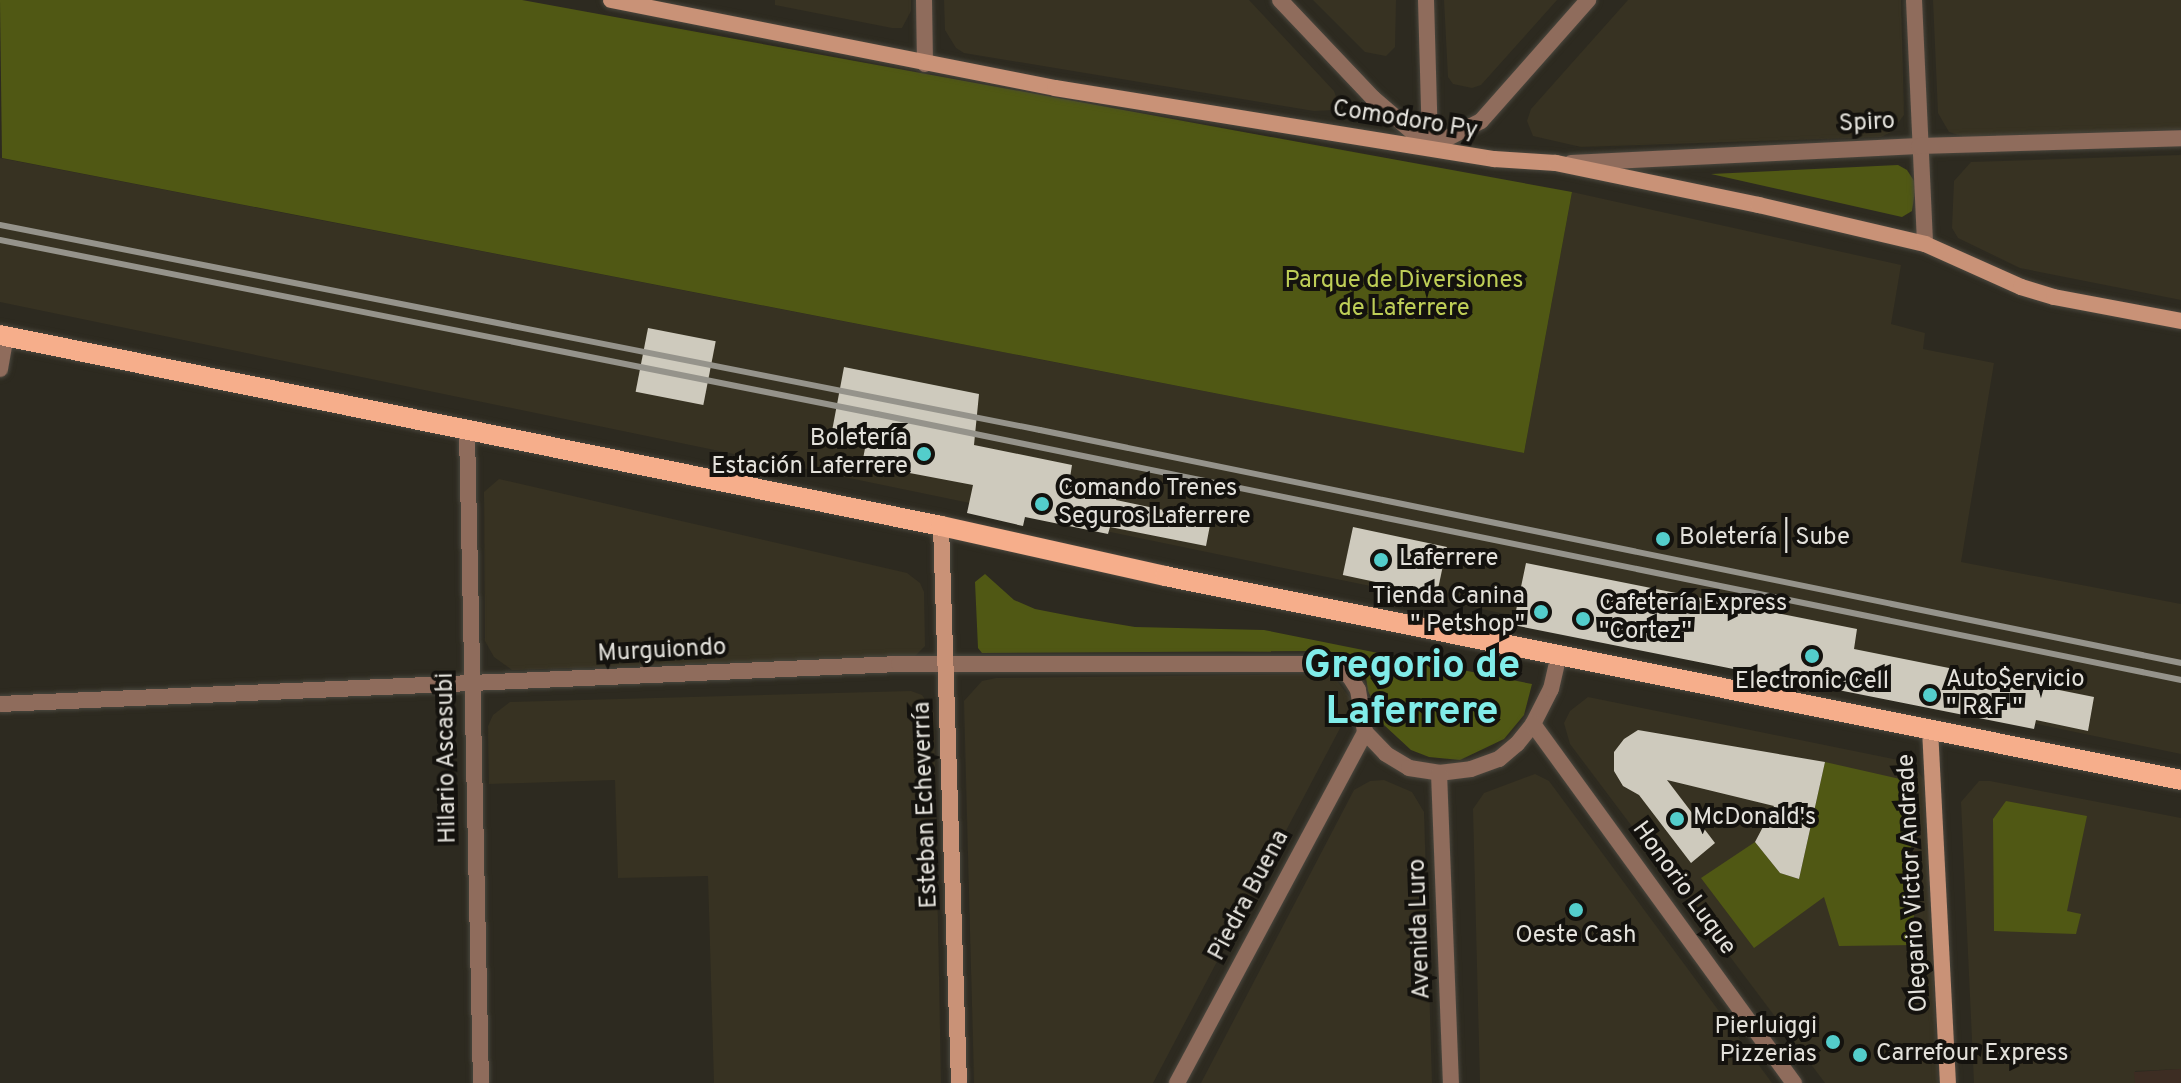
<!DOCTYPE html>
<html>
<head>
<meta charset="utf-8">
<style>
  body { margin:0 }
  #map { position:relative; width:2181px; height:1083px; overflow:hidden; background:#2d2a20; font-family:Overpass,sans-serif }
  div>[style] { position:absolute }
  .built>* { inset:0; background:#373222 }
  .education>* { inset:0; background:#3d2d23 }
  .green>* { inset:0; background:#505814 }
  .building>* { inset:0; background:#cecabd; transform-origin:0 0 }
  .roads { filter:drop-shadow(0 0 2px #4a473e) drop-shadow(0 0 2px #4a473e) }
  .street>* { height:16px; margin:-8px; padding:0 8px; transform-origin:8px; border-radius:8px; background:#8f6c5c }
  .secondary>* { height:16px; margin:-8px; padding:0 8px; transform-origin:8px; border-radius:8px; background:#c99277 }
  .primary>* { height:20px; margin:-10px; padding:0 10px; transform-origin:10px; border-radius:10px; background:#f6ae8b }
  .rail>* { height:6px; margin:-3px; padding:0 3px; transform-origin:3px; border-radius:3px; background:#95938b }
  .dots>* { width:22px; height:22px; translate:-50% -50%; box-sizing:border-box; border:4px solid #14120e; border-radius:50% }
  span { translate:-50% -50%; white-space:nowrap; text-align:center; line-height:1.15; -webkit-text-stroke:8px #14120e; paint-order:stroke }
  .street-label { font-size:24px; color:#e3e1db }
  .park-label { font-size:24px; color:#bece57 }
  .poi-label { font-size:24px; color:#e3e1db }
  .right { translate:-100% -50%; text-align:right }
  .left { translate:0 -50%; text-align:left }
  .town-label { font-size:40px; color:#80ece9; font-weight:700 }
</style>
</head>
<body>
<div id="map">
  <div class="built">
    <div style="clip-path:polygon(775px 0,911px 0,911px 11px,902px 28px,892px 28px,775px 5px)"></div>
    <div style="clip-path:polygon(944px 0,1249px 0,1334px 91px,1338px 103px,1334px 110px,1314px 111px,964px 53px,956px 48px,945px 30px)"></div>
    <div style="clip-path:polygon(1313px 0,1396px 0,1395px 47px,1386px 56px,1365px 52px)"></div>
    <div style="clip-path:polygon(1444px 0,1557px 0,1481px 85px,1472px 88px,1453px 84px,1448px 77px)"></div>
    <div style="clip-path:polygon(1628px 0,1901px 0,1904px 115px,1891px 132px,1881px 137px,1581px 147px,1533px 136px,1527px 121px,1531px 109px)"></div>
    <div style="clip-path:polygon(1933px 0,2181px 0,2181px 129px,1965px 137px,1949px 132px,1938px 113px)"></div>
    <div style="clip-path:polygon(2181px 155px,2181px 300px,2020px 268px,1958px 238px,1952px 228px,1954px 181px,1971px 162px)"></div>
    <div style="clip-path:polygon(0 158px,1524px 453px,1572px 192px,1901px 265px,1891px 324px,1925px 333px,1923px 349px,1994px 363px,1961px 562px,2181px 604px,2181px 754px,0 302px)"></div>
    <div style="clip-path:polygon(499px 479px,907px 573px,920px 583px,924px 592px,925px 646px,914px 657px,512px 670px,494px 657px,485px 641px,484px 492px)"></div>
    <div style="clip-path:polygon(1332px 674px,1350px 698px,1347px 715px,1153px 1083px,974px 1083px,964px 701px,982px 681px,996px 678px)"></div>
    <div style="clip-path:polygon(911px 691px,922px 695px,934px 713px,941px 1083px,714px 1083px,708px 876px,618px 878px,615px 780px,489px 784px,488px 726px,493px 715px,510px 702px)"></div>
    <div style="clip-path:polygon(1588px 697px,1913px 763px,1926px 784px,1938px 1083px,1825px 1083px,1570px 744px,1564px 723px,1570px 711px)"></div>
    <div style="clip-path:polygon(1535px 774px,1549px 781px,1772px 1083px,1480px 1083px,1473px 809px,1484px 793px)"></div>
    <div style="clip-path:polygon(1384px 780px,1412px 792px,1424px 812px,1432px 1083px,1201px 1083px,1354px 790px,1370px 781px)"></div>
    <div style="clip-path:polygon(1979px 781px,1990px 781px,2181px 818px,2181px 1069px,2135px 1071px,2135px 1083px,1974px 1083px,1961px 802px)"></div>
  </div>
  <div class="education">
    <div style="clip-path:polygon(2181px 1069px,2181px 1083px,2135px 1083px,2134px 1072px)"></div>
  </div>
  <div class="green">
    <div style="clip-path:polygon(0 0,522px 0,1572px 192px,1524px 453px,2px 158px)"></div>
    <div style="clip-path:polygon(1898px 165px,1907px 170px,1916px 184px,1912px 211px,1902px 217px,1711px 174px)"></div>
    <div style="clip-path:polygon(985px 574px,1014px 600px,1035px 609px,1081px 618px,1135px 627px,1264px 630px,1532px 684px,1524px 715px,1504px 739px,1460px 760px,1429px 757px,1411px 750px,1384px 725px,1368px 691px,1365px 671px,1346px 656px,1315px 651px,982px 653px,978px 648px,975px 582px)"></div>
    <div style="clip-path:polygon(1825px 762px,1900px 779px,1909px 792px,1915px 945px,1839px 946px,1824px 897px,1754px 948px,1701px 878px,1755px 842px,1780px 873px,1799px 879px)"></div>
    <div style="clip-path:polygon(2006px 801px,2087px 816px,2067px 911px,2081px 914px,2076px 934px,1994px 931px,1993px 819px)"></div>
  </div>
  <div class="building">
    <div style="left:648px;top:328px;width:69px;height:65px;rotate:11deg"></div>
    <div style="clip-path:polygon(844px 367px,979px 394px,974px 445px,1072px 465px,1069px 484px,1117px 494px,1116px 500px,1211px 520px,1206px 546px,1110px 527px,1108px 534px,1025px 517px,1023px 526px,967px 513px,973px 485px,862px 464px,867px 438px,832px 431px)"></div>
    <div style="left:1353px;top:527px;width:96px;height:49px;rotate:12deg"></div>
    <div style="clip-path:polygon(1526px 563px,1857px 629px,1854px 649px,2094px 697px,2088px 731px,2036px 720px,2034px 729px,1513px 625px)"></div>
    <div style="clip-path:polygon(1638px 730px,1825px 762px,1799px 879px,1780px 873px,1755px 842px,1774px 806px,1667px 780px,1715px 843px,1691px 863px,1639px 795px,1623px 786px,1614px 771px,1614px 752px,1624px 739px)"></div>
  </div>
  <div class="roads">
    <div class="street">
      <div style="left:924px;top:0;width:64px;rotate:89.1deg"></div>
      <div style="left:1280px;top:0;width:135px;rotate:46.5deg"></div>
      <div style="left:1373px;top:98px;width:75px;rotate:40.7deg"></div>
      <div style="left:1426px;top:0;width:147px;rotate:88.4deg"></div>
      <div style="left:1914px;top:0;width:244px;rotate:87.4deg"></div>
      <div style="left:1430px;top:147px;width:57px;rotate:-27deg"></div>
      <div style="left:1481px;top:121px;width:162px;rotate:-48.5deg"></div>
      <div style="left:1571px;top:163px;width:348px;rotate:-2.8deg"></div>
      <div style="left:1919px;top:146px;width:262px;rotate:-1.7deg"></div>
      <div style="left:0;top:369px;width:34px;rotate:-80deg"></div>
      <div style="left:467px;top:432px;width:651px;rotate:88.77deg"></div>
      <div style="left:0;top:704px;width:900px;rotate:-2.55deg"></div>
      <div style="left:899px;top:664px;width:427px"></div>
      <div style="left:1326px;top:664px;width:15px;rotate:16deg"></div>
      <div style="left:1340px;top:668px;width:13px;rotate:42deg"></div>
      <div style="left:1350px;top:677px;width:15px;rotate:58deg"></div>
      <div style="left:1358px;top:690px;width:43px;rotate:80.5deg"></div>
      <div style="left:1365px;top:732px;width:30px;rotate:46deg"></div>
      <div style="left:1386px;top:754px;width:27px;rotate:31deg"></div>
      <div style="left:1409px;top:768px;width:30px;rotate:9deg"></div>
      <div style="left:1439px;top:773px;width:32px;rotate:-7deg"></div>
      <div style="left:1471px;top:769px;width:30px;rotate:-20deg"></div>
      <div style="left:1499px;top:759px;width:23px;rotate:-40deg"></div>
      <div style="left:1517px;top:744px;width:26px;rotate:-51deg"></div>
      <div style="left:1533px;top:724px;width:39px;rotate:-63deg"></div>
      <div style="left:1551px;top:689px;width:35px;rotate:-77deg"></div>
      <div style="left:1533px;top:724px;width:444px;rotate:54deg"></div>
      <div style="left:1439px;top:773px;width:310px;rotate:87.8deg"></div>
      <div style="left:1177px;top:1083px;width:398px;rotate:-61.8deg"></div>
    </div>
    <div class="secondary">
      <div style="left:611px;top:0;width:453px;rotate:11.2deg"></div>
      <div style="left:1055px;top:88px;width:445px;rotate:9.2deg"></div>
      <div style="left:1494px;top:159px;width:62px;rotate:3.7deg"></div>
      <div style="left:1556px;top:163px;width:207px;rotate:11.7deg"></div>
      <div style="left:1759px;top:205px;width:171px;rotate:13.2deg"></div>
      <div style="left:1925px;top:244px;width:105px;rotate:24.1deg"></div>
      <div style="left:2021px;top:287px;width:34px;rotate:17deg"></div>
      <div style="left:2054px;top:297px;width:129px;rotate:10.7deg"></div>
      <div style="left:941px;top:526px;width:557px;rotate:88.15deg"></div>
      <div style="left:1930px;top:729px;width:354px;rotate:87.1deg"></div>
    </div>
    <div class="primary">
      <div style="left:0;top:335px;width:960px;rotate:11.47deg"></div>
      <div style="left:941px;top:526px;width:230px;rotate:12.6deg"></div>
      <div style="left:1165px;top:576px;width:1036px;rotate:11.35deg"></div>
    </div>
  </div>
  <div class="rail">
    <div style="left:0;top:225px;width:1060px;rotate:11.15deg"></div>
    <div style="left:1040px;top:430px;width:1165px;rotate:11.54deg"></div>
    <div style="left:0;top:240px;width:894px;rotate:11.22deg"></div>
    <div style="left:877px;top:414px;width:1331px;rotate:11.53deg"></div>
  </div>
  <div class="dots">
    <div style="left:924px;top:454px;background:#53cdcb"></div>
    <div style="left:1042px;top:504px;background:#53cdcb"></div>
    <div style="left:1663px;top:539px;background:#53cdcb"></div>
    <div style="left:1381px;top:560px;background:#53cdcb"></div>
    <div style="left:1541px;top:612px;background:#53cdcb"></div>
    <div style="left:1583px;top:619px;background:#53cdcb"></div>
    <div style="left:1812px;top:656px;background:#53cdcb"></div>
    <div style="left:1930px;top:695px;background:#53cdcb"></div>
    <div style="left:1677px;top:819px;background:#53cdcb"></div>
    <div style="left:1576px;top:910px;background:#53cdcb"></div>
    <div style="left:1833px;top:1042px;background:#53cdcb"></div>
    <div style="left:1860px;top:1055px;background:#53cdcb"></div>
  </div>
  <div class="street-label">
    <span style="left:1405px;top:121px;rotate:9deg">Comodoro Py</span>
    <span style="left:1867px;top:124px;rotate:-3deg">Spiro</span>
    <span style="left:662px;top:652px;rotate:-3deg">Murguiondo</span>
    <span style="left:448px;top:758px;rotate:-91deg">Hilario Ascasubi</span>
    <span style="left:927px;top:805px;rotate:-92deg">Esteban Echeverría</span>
    <span style="left:1914px;top:883px;rotate:-93deg">Olegario Victor Andrade</span>
    <span style="left:1683px;top:889px;rotate:54deg">Honorio Luque</span>
    <span style="left:1250px;top:896px;rotate:-62deg">Piedra Buena</span>
    <span style="left:1421px;top:929px;rotate:-92deg">Avenida Luro</span>
  </div>
  <div class="park-label">
    <span style="left:1404px;top:296px">Parque de Diversiones<br>de Laferrere</span>
  </div>
  <div class="poi-label">
    <span class="right" style="left:908px;top:454px">Boletería<br>Estación Laferrere</span>
    <span class="left" style="left:1058px;top:504px">Comando Trenes<br>Seguros Laferrere</span>
    <span class="left" style="left:1679px;top:539px">Boletería | Sube</span>
    <span class="left" style="left:1399px;top:560px">Laferrere</span>
    <span class="right" style="left:1525px;top:612px">Tienda Canina<br>'' Petshop''</span>
    <span class="left" style="left:1599px;top:619px">Cafetería Express<br>''Cortez''</span>
    <span class="left" style="left:1946px;top:695px">Auto$ervicio<br>'' R&amp;F ''</span>
    <span style="left:1812px;top:683px">Electronic Cell</span>
    <span class="left" style="left:1693px;top:819px">McDonald's</span>
    <span style="left:1576px;top:937px">Oeste Cash</span>
    <span class="right" style="left:1817px;top:1042px">Pierluiggi<br>Pizzerias</span>
    <span class="left" style="left:1876px;top:1055px">Carrefour Express</span>
  </div>
  <div class="town-label">
    <span style="left:1412px;top:690px">Gregorio de<br>Laferrere</span>
  </div>
</div>
</body>
</html>
